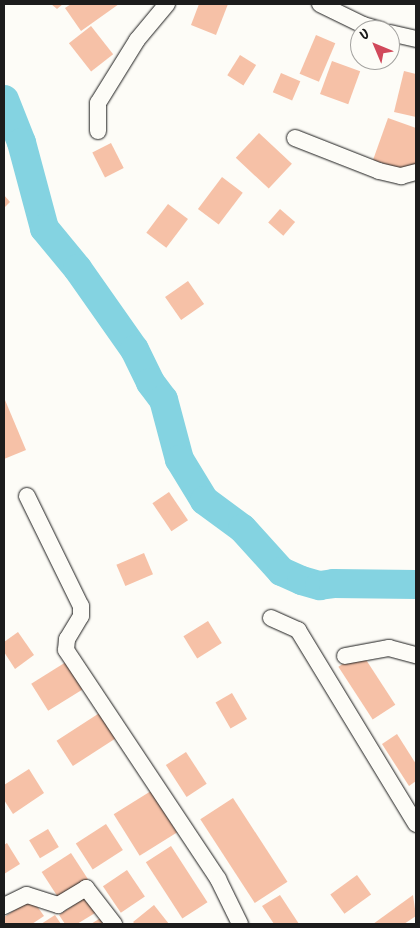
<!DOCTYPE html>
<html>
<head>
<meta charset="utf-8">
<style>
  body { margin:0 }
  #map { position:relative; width:420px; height:928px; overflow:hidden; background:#fdfcf7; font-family:Kalam,sans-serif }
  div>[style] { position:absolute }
  .river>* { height:29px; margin:-14.5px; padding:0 14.5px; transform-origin:14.5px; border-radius:14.5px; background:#84d3e1 }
  .building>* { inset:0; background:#f6c1a7; transform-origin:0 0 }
  .roads { filter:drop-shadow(0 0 1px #1c1c1c) drop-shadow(0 0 1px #1c1c1c) }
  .minor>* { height:16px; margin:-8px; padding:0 8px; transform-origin:8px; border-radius:8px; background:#fdfcf7 }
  span { translate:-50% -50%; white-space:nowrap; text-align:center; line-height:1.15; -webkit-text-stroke:4px #fdfcf7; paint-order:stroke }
  .frame { position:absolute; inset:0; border:5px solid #1c1c1c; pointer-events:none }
  .north { position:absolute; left:350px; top:20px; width:50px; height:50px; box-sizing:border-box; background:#fdfcf7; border:1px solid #a3a29f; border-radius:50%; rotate:315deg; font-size:14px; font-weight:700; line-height:20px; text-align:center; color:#1c1c1c }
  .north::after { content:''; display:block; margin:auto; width:18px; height:22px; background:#d1495b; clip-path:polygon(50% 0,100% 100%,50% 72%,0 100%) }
</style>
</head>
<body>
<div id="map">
  <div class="river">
    <div style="left:4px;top:99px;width:46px;rotate:68.4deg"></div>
    <div style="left:21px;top:142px;width:89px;rotate:75deg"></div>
    <div style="left:44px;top:228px;width:52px;rotate:50.5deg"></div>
    <div style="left:77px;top:268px;width:99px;rotate:54.9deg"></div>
    <div style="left:134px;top:349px;width:37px;rotate:64deg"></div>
    <div style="left:150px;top:382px;width:21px;rotate:53deg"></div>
    <div style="left:163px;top:399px;width:62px;rotate:75.1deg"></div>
    <div style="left:179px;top:459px;width:48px;rotate:58.6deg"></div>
    <div style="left:204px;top:500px;width:47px;rotate:36.4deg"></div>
    <div style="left:242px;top:528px;width:58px;rotate:47.8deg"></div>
    <div style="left:281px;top:571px;width:22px;rotate:24deg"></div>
    <div style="left:301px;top:580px;width:19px;rotate:16deg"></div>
    <div style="left:319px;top:585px;width:14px;rotate:-8deg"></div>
    <div style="left:333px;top:583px;width:83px;rotate:0.7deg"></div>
  </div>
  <div class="building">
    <div style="clip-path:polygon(51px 4px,63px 4px,57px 9px)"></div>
    <div style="clip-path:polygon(71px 4px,119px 4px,81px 31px,65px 8px)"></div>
    <div style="clip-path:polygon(199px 4px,228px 4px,216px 35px,191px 25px)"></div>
    <div style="left:91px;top:26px;width:36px;height:28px;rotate:52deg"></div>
    <div style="left:316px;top:35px;width:21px;height:42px;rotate:23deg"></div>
    <div style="left:240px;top:55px;width:19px;height:24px;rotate:32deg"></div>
    <div style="left:332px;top:61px;width:30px;height:35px;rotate:20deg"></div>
    <div style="clip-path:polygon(404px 71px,416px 74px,416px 117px,394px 112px)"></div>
    <div style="left:281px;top:73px;width:21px;height:21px;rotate:23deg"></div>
    <div style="clip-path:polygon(388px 118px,416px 128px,416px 163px,413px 173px,373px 160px)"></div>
    <div style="left:259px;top:133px;width:45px;height:34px;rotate:43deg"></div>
    <div style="left:111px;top:143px;width:28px;height:21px;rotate:63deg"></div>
    <div style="left:222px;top:177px;width:26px;height:40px;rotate:37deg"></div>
    <div style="clip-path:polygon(4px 195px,10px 202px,4px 208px)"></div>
    <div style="left:168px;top:204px;width:25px;height:36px;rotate:37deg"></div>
    <div style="left:280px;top:209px;width:20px;height:18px;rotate:41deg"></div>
    <div style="left:188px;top:281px;width:28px;height:28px;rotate:55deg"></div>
    <div style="clip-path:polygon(5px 400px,26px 450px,4px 459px,4px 401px)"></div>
    <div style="left:169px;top:492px;width:34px;height:20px;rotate:56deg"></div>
    <div style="left:144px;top:553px;width:23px;height:30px;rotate:67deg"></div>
    <div style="left:208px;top:621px;width:26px;height:29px;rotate:58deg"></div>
    <div style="clip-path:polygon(18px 632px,34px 655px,15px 669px,4px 652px,4px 642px)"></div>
    <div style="left:361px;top:652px;width:63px;height:27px;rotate:57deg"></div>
    <div style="left:66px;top:662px;width:32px;height:41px;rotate:58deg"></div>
    <div style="left:232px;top:693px;width:30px;height:19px;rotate:60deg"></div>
    <div style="left:101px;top:712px;width:30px;height:53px;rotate:57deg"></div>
    <div style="clip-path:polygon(397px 734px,416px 764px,416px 781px,409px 786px,382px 744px)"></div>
    <div style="left:186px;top:752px;width:38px;height:24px;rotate:57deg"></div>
    <div style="clip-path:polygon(29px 769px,44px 793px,13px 814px,4px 800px,4px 785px)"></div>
    <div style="left:151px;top:791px;width:49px;height:44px;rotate:58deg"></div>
    <div style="left:233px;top:798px;width:100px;height:39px;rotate:57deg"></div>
    <div style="left:106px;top:824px;width:31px;height:36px;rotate:57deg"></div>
    <div style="left:48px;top:829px;width:21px;height:22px;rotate:59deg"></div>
    <div style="clip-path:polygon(7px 843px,20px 864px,4px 874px,4px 845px)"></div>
    <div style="left:171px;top:846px;width:67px;height:30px;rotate:57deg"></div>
    <div style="left:71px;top:853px;width:31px;height:35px;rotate:57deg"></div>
    <div style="left:127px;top:870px;width:32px;height:29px;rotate:56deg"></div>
    <div style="left:357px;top:875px;width:24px;height:33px;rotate:54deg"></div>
    <div style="clip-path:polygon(90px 894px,100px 910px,77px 924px,65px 924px,59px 915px)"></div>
    <div style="clip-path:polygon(280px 895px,299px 924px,274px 924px,262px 906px)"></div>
    <div style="clip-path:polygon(413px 895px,416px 916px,404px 924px,373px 924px)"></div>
    <div style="clip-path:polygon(32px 899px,44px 916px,32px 924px,5px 924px,4px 917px)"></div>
    <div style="clip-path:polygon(154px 905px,169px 924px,135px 924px,133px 922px)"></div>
    <div style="clip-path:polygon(55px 915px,61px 924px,41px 924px)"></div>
    <div style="clip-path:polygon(102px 917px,107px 924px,91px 924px)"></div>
  </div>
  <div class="roads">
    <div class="minor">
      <div style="left:320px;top:4px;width:48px;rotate:26deg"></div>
      <div style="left:363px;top:25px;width:19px;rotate:16deg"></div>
      <div style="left:390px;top:33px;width:27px;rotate:13deg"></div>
      <div style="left:98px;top:131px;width:28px;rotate:-90deg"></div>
      <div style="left:98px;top:103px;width:74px;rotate:-58.2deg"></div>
      <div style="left:137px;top:40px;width:47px;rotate:-50.2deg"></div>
      <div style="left:295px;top:138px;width:90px;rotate:21.4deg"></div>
      <div style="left:379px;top:171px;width:23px;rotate:13deg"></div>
      <div style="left:401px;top:176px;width:16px;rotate:-15deg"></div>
      <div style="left:27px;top:496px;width:123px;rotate:63.9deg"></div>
      <div style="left:81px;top:606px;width:10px;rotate:90deg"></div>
      <div style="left:81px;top:616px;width:27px;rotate:121deg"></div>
      <div style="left:67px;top:639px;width:11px;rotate:95deg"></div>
      <div style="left:66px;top:650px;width:275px;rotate:56.4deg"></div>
      <div style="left:218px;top:879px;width:50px;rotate:63.9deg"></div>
      <div style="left:271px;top:618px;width:30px;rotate:24deg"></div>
      <div style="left:298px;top:630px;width:227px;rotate:58.7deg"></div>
      <div style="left:345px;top:656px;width:45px;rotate:-10.3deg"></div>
      <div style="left:389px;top:648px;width:28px;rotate:15deg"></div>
      <div style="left:4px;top:906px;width:25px;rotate:-26deg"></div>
      <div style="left:27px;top:895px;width:33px;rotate:18deg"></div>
      <div style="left:58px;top:905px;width:33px;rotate:-31deg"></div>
      <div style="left:86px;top:888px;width:46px;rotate:52.1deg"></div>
    </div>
  </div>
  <div class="frame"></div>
  <div class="north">U</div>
</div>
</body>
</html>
